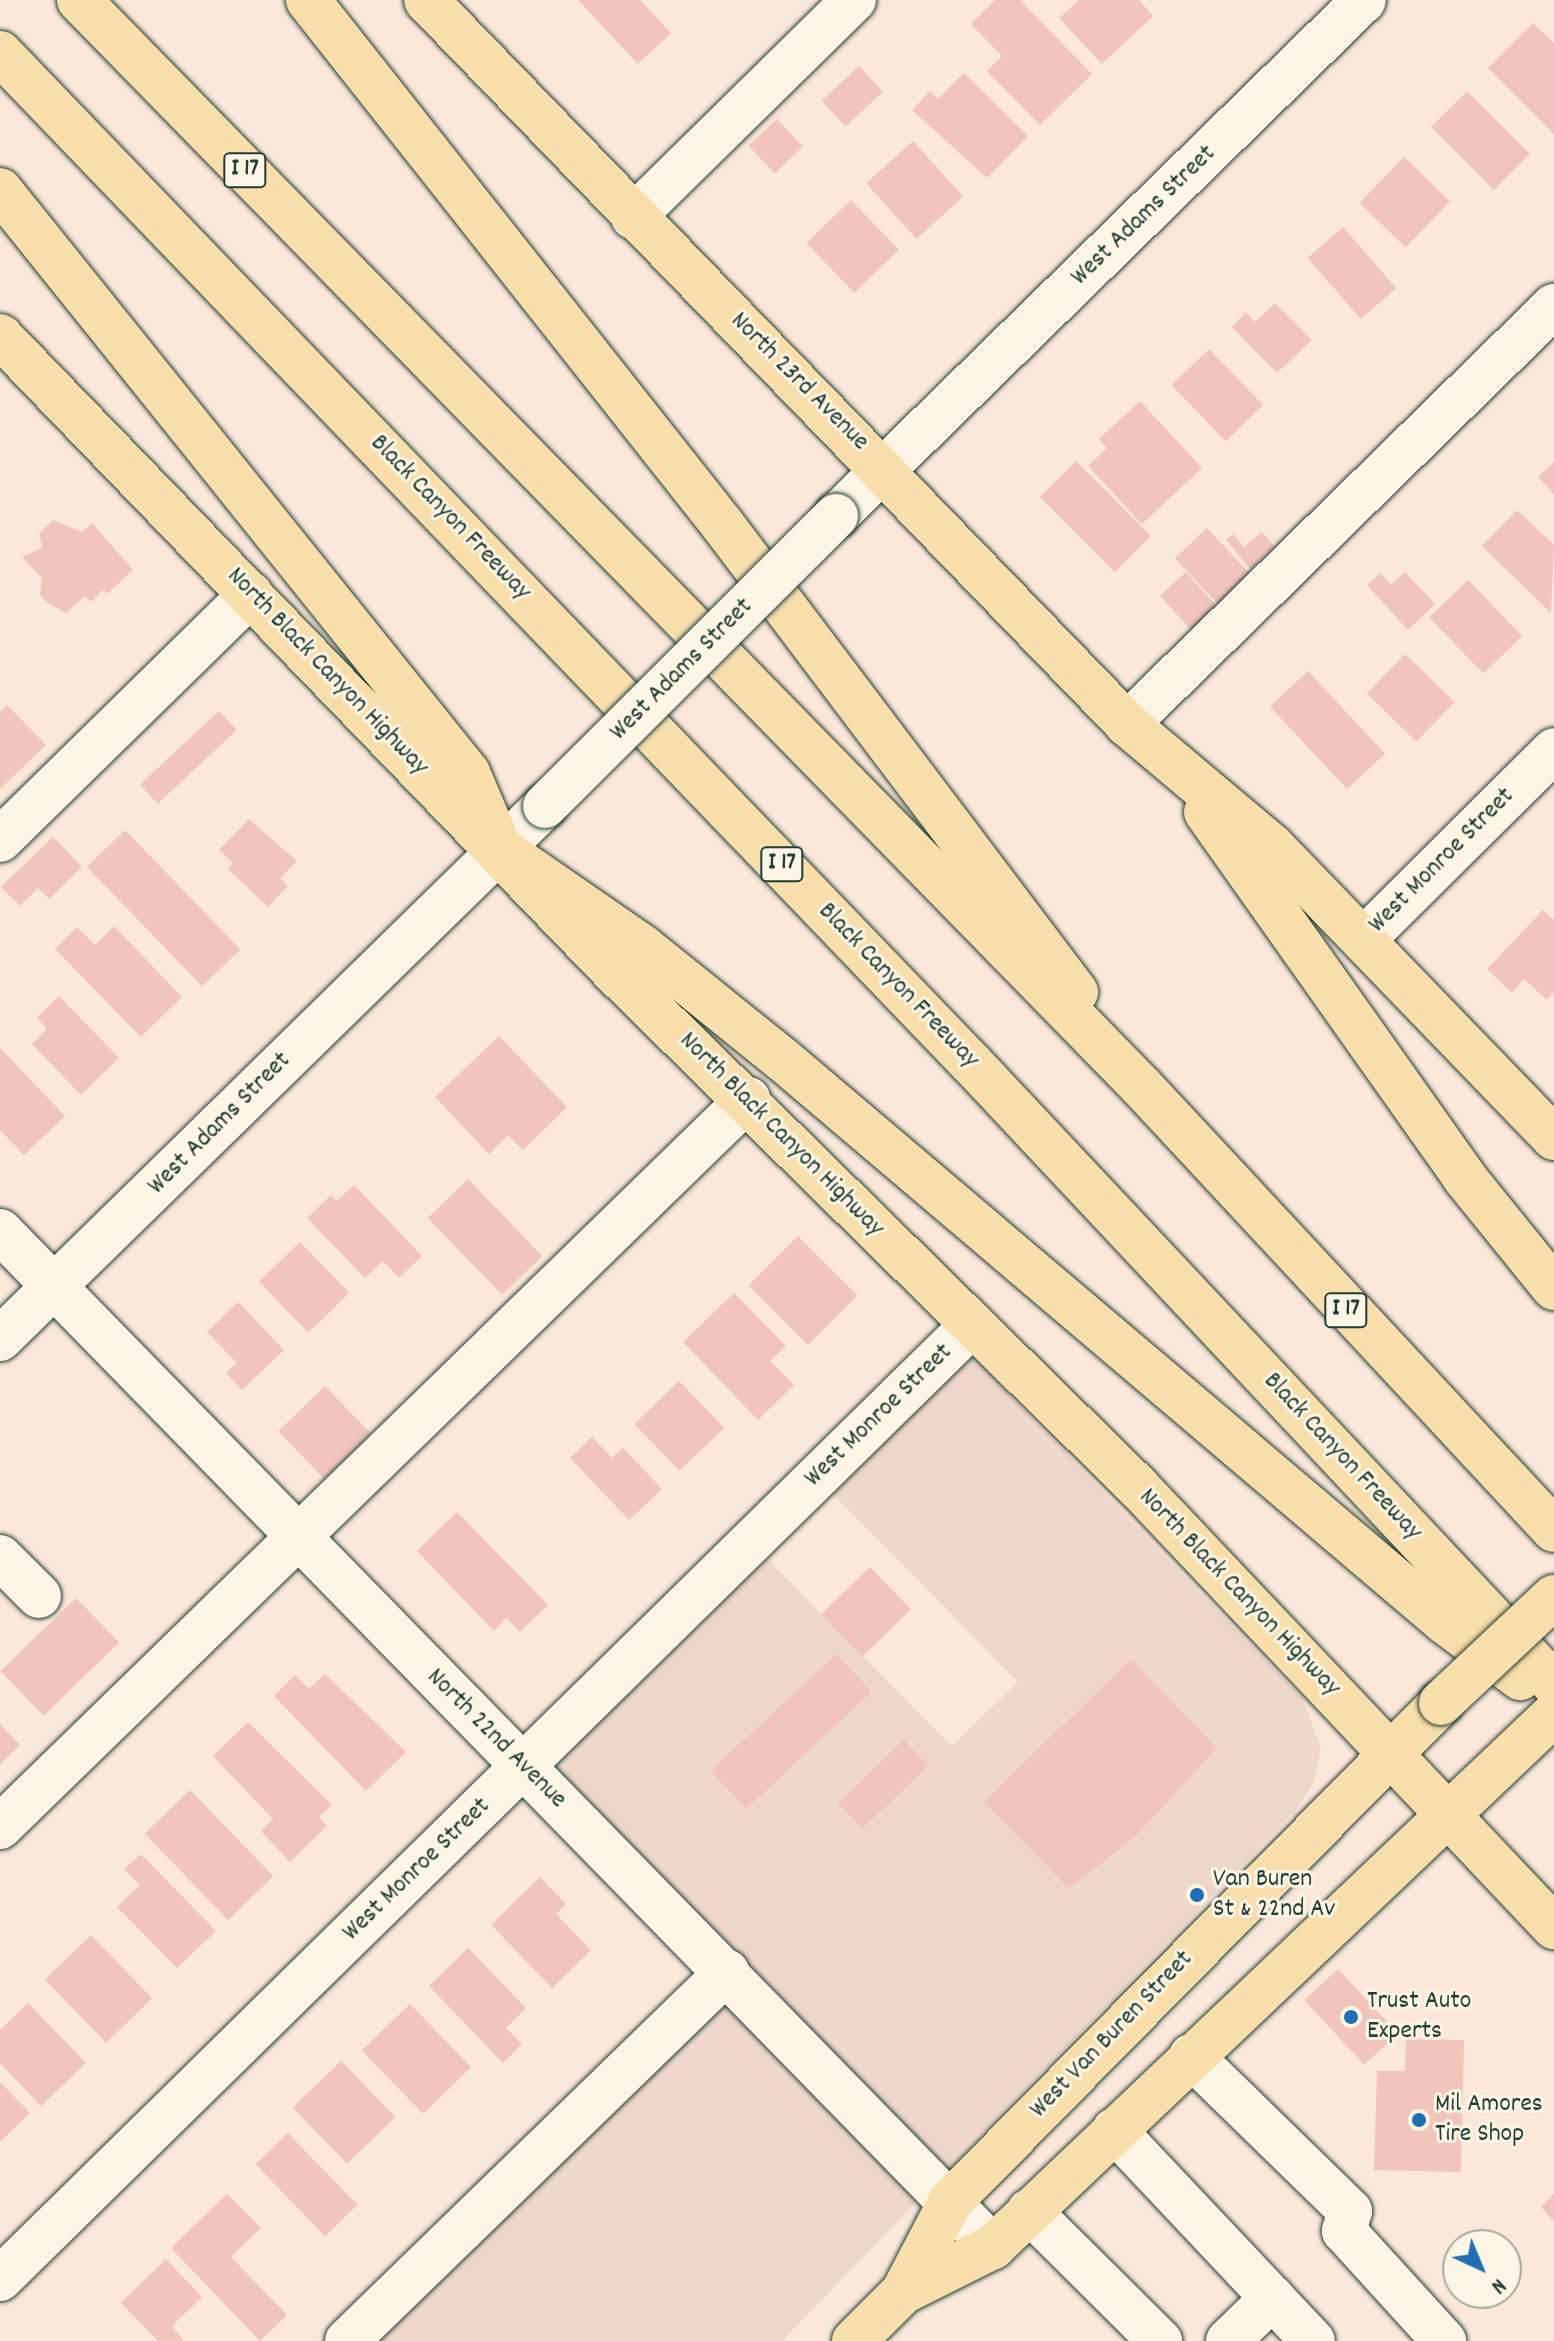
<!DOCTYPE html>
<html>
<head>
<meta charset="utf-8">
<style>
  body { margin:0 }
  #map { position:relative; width:1554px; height:2341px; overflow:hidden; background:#fbe8da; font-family:Dekko,sans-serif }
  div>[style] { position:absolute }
  .built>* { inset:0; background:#efd8cb }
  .building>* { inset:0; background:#f1c5bb; transform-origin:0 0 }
  .roads { filter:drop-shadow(0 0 2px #1f3d34) drop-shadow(0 0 2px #1f3d34) }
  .minor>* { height:44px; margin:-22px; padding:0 22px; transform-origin:22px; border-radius:22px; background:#fcf5e5 }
  .major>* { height:44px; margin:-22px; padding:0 22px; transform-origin:22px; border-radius:22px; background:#f8deab }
  .highway>* { height:44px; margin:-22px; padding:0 22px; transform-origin:22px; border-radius:22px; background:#f8deab }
  .bridges { filter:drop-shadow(0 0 2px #1f3d34) drop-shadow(0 0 2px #1f3d34) }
  .minor-bridge>* { height:44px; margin:-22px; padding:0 22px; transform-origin:22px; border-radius:22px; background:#fcf5e5 }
  .major-bridge>* { height:44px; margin:-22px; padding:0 22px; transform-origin:22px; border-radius:22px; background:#f8deab }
  .dots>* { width:22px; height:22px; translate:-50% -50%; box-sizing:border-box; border:4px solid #fcf5e5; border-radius:50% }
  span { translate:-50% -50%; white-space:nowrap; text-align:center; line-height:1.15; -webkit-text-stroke:6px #fcf5e5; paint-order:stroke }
  .shield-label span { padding:2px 6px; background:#fcf5e5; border:2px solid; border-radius:6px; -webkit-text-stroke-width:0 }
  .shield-label { font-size:24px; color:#1f3d34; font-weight:700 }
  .street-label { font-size:26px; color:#1f3d34 }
  .poi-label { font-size:26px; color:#1f3d34 }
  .left { translate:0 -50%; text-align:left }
  .north { position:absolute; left:1442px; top:2229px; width:80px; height:80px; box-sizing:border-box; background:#fcf5e5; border:2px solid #a4ab9e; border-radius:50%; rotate:136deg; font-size:22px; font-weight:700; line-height:32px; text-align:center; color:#1f3d34 }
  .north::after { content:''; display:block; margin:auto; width:28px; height:36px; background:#1f6fb2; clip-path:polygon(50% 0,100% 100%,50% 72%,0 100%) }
</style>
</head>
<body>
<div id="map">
  <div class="built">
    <div style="clip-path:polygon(972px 1356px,1302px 1698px,1321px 1747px,1315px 1780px,1297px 1809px,782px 2341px,369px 2341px,724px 2002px,523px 1797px,767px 1559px,952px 1746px,1018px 1682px,833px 1494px)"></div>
  </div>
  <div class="building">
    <div style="clip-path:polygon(578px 0,640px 0,671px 33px,638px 64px)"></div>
    <div style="clip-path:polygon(995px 0,1020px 0,1092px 74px,1040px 125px,987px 71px,1002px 56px,971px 24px)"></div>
    <div style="clip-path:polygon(1079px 0,1139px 0,1153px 16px,1102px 64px,1059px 18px)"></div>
    <div style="clip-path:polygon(1533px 23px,1554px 43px,1554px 134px,1488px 68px)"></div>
    <div style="left:859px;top:66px;width:35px;height:51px;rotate:47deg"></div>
    <div style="clip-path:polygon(964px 73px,1028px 136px,987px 178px,912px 110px,930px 91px,938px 99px)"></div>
    <div style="left:1467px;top:91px;width:89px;height:51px;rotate:45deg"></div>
    <div style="left:777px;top:119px;width:38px;height:39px;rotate:47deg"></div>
    <div style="left:913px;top:141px;width:75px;height:63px;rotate:48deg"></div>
    <div style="left:1404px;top:157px;width:64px;height:64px;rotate:44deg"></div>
    <div style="left:851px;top:200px;width:69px;height:62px;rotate:46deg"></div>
    <div style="left:1343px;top:227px;width:81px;height:47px;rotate:49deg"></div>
    <div style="clip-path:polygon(1275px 303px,1312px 340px,1277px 373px,1232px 327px,1246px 312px,1255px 322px)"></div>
    <div style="left:1209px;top:349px;width:78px;height:52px;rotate:46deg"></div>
    <div style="clip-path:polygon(1140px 401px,1202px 468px,1142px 524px,1088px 466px,1107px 448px,1099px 439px)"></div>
    <div style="left:1076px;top:461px;width:106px;height:51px;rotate:45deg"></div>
    <div style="clip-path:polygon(1554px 462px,1554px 494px,1538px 477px)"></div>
    <div style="clip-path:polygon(1517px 510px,1554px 545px,1551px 613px,1482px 546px)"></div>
    <div style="clip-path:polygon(53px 520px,82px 532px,92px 523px,133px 570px,107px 594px,103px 590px,91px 602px,85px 596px,66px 613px,48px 603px,40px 595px,42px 578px,22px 557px,42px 548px,39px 534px)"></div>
    <div style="left:1207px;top:528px;width:66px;height:44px;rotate:47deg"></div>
    <div style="clip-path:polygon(1262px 532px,1275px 547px,1250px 569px,1226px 540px,1233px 534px,1244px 547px)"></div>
    <div style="left:1186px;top:572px;width:47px;height:35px;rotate:48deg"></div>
    <div style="clip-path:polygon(1405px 572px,1435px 604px,1408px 630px,1367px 585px,1381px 573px,1391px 585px)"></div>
    <div style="left:1468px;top:580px;width:78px;height:54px;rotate:46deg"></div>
    <div style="left:1405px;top:654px;width:69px;height:55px;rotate:44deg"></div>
    <div style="left:1308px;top:671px;width:113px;height:52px;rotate:47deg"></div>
    <div style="clip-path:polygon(7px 705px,46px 745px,0 789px,0 712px)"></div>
    <div style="left:219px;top:711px;width:26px;height:108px;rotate:47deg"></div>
    <div style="clip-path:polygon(249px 819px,297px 861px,280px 878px,288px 886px,268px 907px,228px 869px,233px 863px,219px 850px)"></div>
    <div style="left:125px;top:830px;width:166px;height:53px;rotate:46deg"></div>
    <div style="clip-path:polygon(53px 837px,82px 867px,49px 899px,38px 888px,20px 906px,1px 887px)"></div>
    <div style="clip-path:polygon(1543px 910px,1554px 920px,1554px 992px,1547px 1000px,1524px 979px,1512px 993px,1487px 969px)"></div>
    <div style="clip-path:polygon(114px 926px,182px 997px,141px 1037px,55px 949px,77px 927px,95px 945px)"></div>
    <div style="clip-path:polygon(59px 996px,119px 1058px,81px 1095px,32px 1044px,47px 1029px,37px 1018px)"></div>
    <div style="clip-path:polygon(499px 1036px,567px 1107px,523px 1150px,508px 1135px,489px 1154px,435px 1097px)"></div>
    <div style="clip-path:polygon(0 1048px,65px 1116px,24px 1155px,0 1130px)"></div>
    <div style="left:468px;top:1179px;width:107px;height:56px;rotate:46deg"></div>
    <div style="clip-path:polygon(354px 1185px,422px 1256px,399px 1278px,383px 1261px,365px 1278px,307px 1218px,331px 1195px,337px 1201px)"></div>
    <div style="left:798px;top:1236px;width:84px;height:70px;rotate:45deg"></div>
    <div style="left:300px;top:1242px;width:71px;height:57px;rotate:46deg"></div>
    <div style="clip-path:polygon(734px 1293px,786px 1346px,770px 1361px,794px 1385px,758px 1420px,683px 1342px)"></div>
    <div style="clip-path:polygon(238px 1302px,284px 1350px,242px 1390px,226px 1373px,237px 1363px,207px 1332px)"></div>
    <div style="left:679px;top:1381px;width:65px;height:62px;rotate:46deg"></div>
    <div style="left:325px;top:1386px;width:66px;height:65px;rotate:46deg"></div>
    <div style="clip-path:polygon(592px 1437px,612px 1458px,623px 1448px,662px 1489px,629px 1520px,570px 1458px)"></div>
    <div style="clip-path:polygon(457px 1512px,548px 1605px,520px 1632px,506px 1618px,494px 1631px,417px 1551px)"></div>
    <div style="left:870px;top:1567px;width:59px;height:68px;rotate:46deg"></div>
    <div style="left:76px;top:1598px;width:62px;height:105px;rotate:46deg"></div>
    <div style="left:836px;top:1654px;width:52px;height:171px;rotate:47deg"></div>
    <div style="clip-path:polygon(1131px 1659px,1217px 1748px,1137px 1835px,1069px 1889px,984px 1802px)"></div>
    <div style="clip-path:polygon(325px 1674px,406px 1752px,366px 1791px,274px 1696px,295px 1675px,309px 1689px)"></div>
    <div style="clip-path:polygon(248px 1722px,332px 1805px,319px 1817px,327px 1826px,290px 1862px,261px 1831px,273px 1819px,213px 1756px)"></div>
    <div style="clip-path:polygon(0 1724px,20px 1745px,0 1764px)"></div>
    <div style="left:904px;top:1740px;width:35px;height:91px;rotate:46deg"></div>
    <div style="left:190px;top:1790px;width:120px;height:63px;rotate:46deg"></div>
    <div style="clip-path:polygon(141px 1854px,216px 1931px,177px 1968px,117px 1907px,140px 1885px,124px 1869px)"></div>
    <div style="clip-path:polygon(540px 1877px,566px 1904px,556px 1914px,591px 1950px,552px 1988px,491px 1925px)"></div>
    <div style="left:1202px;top:1883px;width:11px;height:23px;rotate:41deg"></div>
    <div style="left:91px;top:1935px;width:88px;height:64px;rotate:46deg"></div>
    <div style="clip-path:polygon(468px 1948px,526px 2008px,506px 2028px,522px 2044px,503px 2063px,429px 1986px)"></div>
    <div style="left:1338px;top:1969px;width:88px;height:46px;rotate:47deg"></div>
    <div style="clip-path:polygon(28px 2003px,86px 2063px,41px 2106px,0 2063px,0 2030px)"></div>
    <div style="left:410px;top:2004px;width:88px;height:67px;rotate:46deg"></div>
    <div style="clip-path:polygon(1406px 2039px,1464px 2040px,1461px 2172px,1374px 2170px,1377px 2071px,1405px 2071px)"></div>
    <div style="left:341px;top:2061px;width:78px;height:67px;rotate:46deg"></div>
    <div style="clip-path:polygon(0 2082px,30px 2113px,0 2142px)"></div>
    <div style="left:288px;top:2133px;width:100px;height:45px;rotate:46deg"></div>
    <div style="clip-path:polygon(227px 2194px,261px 2228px,231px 2257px,287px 2315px,260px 2341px,171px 2248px)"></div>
    <div style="clip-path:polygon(1554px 2194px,1554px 2221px,1541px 2207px)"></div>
    <div style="clip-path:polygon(166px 2259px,202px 2297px,172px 2326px,184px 2341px,158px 2341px,121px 2303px)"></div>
  </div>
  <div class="roads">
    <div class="minor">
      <div style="left:633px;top:217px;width:310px;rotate:-44.5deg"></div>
      <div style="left:836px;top:516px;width:738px;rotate:-44.34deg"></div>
      <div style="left:1127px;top:724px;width:598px;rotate:-44.39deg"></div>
      <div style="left:0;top:840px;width:351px;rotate:-44.4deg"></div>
      <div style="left:1364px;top:939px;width:268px;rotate:-44.8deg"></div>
      <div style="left:0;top:1231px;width:1421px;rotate:45.66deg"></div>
      <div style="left:0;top:1339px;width:762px;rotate:-44.36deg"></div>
      <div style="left:0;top:1557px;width:55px;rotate:45deg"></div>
      <div style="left:0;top:1827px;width:1044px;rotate:-44.22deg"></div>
      <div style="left:1191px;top:2056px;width:222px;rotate:44.3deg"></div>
      <div style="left:1350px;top:2211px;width:21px;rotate:107deg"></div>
      <div style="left:1344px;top:2231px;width:149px;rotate:47.7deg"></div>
      <div style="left:1114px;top:2130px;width:290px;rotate:46.7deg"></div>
      <div style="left:1029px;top:2211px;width:185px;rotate:44.8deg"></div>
      <div style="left:0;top:2279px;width:1361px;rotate:-44.46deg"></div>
      <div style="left:347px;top:2341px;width:530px;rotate:-44.16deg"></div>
      <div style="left:1228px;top:2341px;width:62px;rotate:-44.3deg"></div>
    </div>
    <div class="major">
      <div style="left:426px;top:0;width:1008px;rotate:45.92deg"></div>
      <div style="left:1127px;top:724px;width:189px;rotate:40.1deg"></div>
      <div style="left:1272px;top:846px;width:406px;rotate:46deg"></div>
      <div style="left:0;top:336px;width:887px;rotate:46.01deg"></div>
      <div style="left:616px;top:974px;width:732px;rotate:44.5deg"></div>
      <div style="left:1138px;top:1487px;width:606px;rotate:46.61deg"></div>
      <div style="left:1206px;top:812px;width:447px;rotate:54.7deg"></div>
      <div style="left:1464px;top:1177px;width:143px;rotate:51deg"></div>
      <div style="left:903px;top:2292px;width:101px;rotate:-26.6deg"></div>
      <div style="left:993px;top:2247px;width:774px;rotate:-43.53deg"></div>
      <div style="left:854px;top:2341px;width:69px;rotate:-45deg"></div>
      <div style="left:903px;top:2292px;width:102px;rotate:-62.4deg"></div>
      <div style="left:950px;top:2202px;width:700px;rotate:-45.46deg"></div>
    </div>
    <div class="highway">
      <div style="left:79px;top:0;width:1519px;rotate:45.64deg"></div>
      <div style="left:1141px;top:1086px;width:606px;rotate:47.07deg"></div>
      <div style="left:308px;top:0;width:668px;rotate:51.69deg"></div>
      <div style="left:722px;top:524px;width:587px;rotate:52.9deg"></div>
      <div style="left:0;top:53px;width:1402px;rotate:46.13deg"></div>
      <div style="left:972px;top:1064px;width:850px;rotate:46.81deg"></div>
      <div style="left:0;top:190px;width:748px;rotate:51.24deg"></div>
      <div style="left:468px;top:773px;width:82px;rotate:66.9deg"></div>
      <div style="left:500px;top:848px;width:174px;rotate:34.7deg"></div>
      <div style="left:643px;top:947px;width:179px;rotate:38.9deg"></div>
      <div style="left:782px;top:1059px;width:870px;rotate:40.34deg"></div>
      <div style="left:1445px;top:1622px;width:94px;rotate:36.7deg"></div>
    </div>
  </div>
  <div class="bridges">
    <div class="minor-bridge">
      <div style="left:545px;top:806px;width:411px;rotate:-44.9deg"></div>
    </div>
    <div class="major-bridge">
      <div style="left:1441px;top:1703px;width:155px;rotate:-43.2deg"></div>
    </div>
  </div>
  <div class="dots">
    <div style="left:1197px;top:1895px;background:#1f6fb2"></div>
    <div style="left:1351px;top:2017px;background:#1f6fb2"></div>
    <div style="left:1419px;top:2120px;background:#1f6fb2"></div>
  </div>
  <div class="shield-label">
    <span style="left:245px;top:170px">I 17</span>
    <span style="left:782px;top:864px">I 17</span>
    <span style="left:1346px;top:1310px">I 17</span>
  </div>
  <div class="street-label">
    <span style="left:1144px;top:216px;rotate:-44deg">West Adams Street</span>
    <span style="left:799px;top:382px;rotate:45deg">North 23rd Avenue</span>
    <span style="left:450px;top:518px;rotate:46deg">Black Canyon Freeway</span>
    <span style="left:682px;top:670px;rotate:-45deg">West Adams Street</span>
    <span style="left:327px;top:672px;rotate:46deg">North Black Canyon Highway</span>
    <span style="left:1442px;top:861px;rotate:-45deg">West Monroe Street</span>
    <span style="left:898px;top:986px;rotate:46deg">Black Canyon Freeway</span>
    <span style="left:220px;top:1124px;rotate:-45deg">West Adams Street</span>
    <span style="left:781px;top:1135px;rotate:45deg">North Black Canyon Highway</span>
    <span style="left:879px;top:1416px;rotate:-44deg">West Monroe Street</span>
    <span style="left:1342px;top:1457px;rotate:47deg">Black Canyon Freeway</span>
    <span style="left:1239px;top:1593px;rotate:46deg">North Black Canyon Highway</span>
    <span style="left:496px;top:1739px;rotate:45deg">North 22nd Avenue</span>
    <span style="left:417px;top:1870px;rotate:-44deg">West Monroe Street</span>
    <span style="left:1112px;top:2035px;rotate:-46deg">West Van Buren Street</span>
  </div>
  <div class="poi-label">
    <span class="left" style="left:1213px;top:1895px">Van Buren<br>St &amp; 22nd Av</span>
    <span class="left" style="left:1367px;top:2017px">Trust Auto<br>Experts</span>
    <span class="left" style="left:1435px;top:2120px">Mil Amores<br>Tire Shop</span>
  </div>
  <div class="north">N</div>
</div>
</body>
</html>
